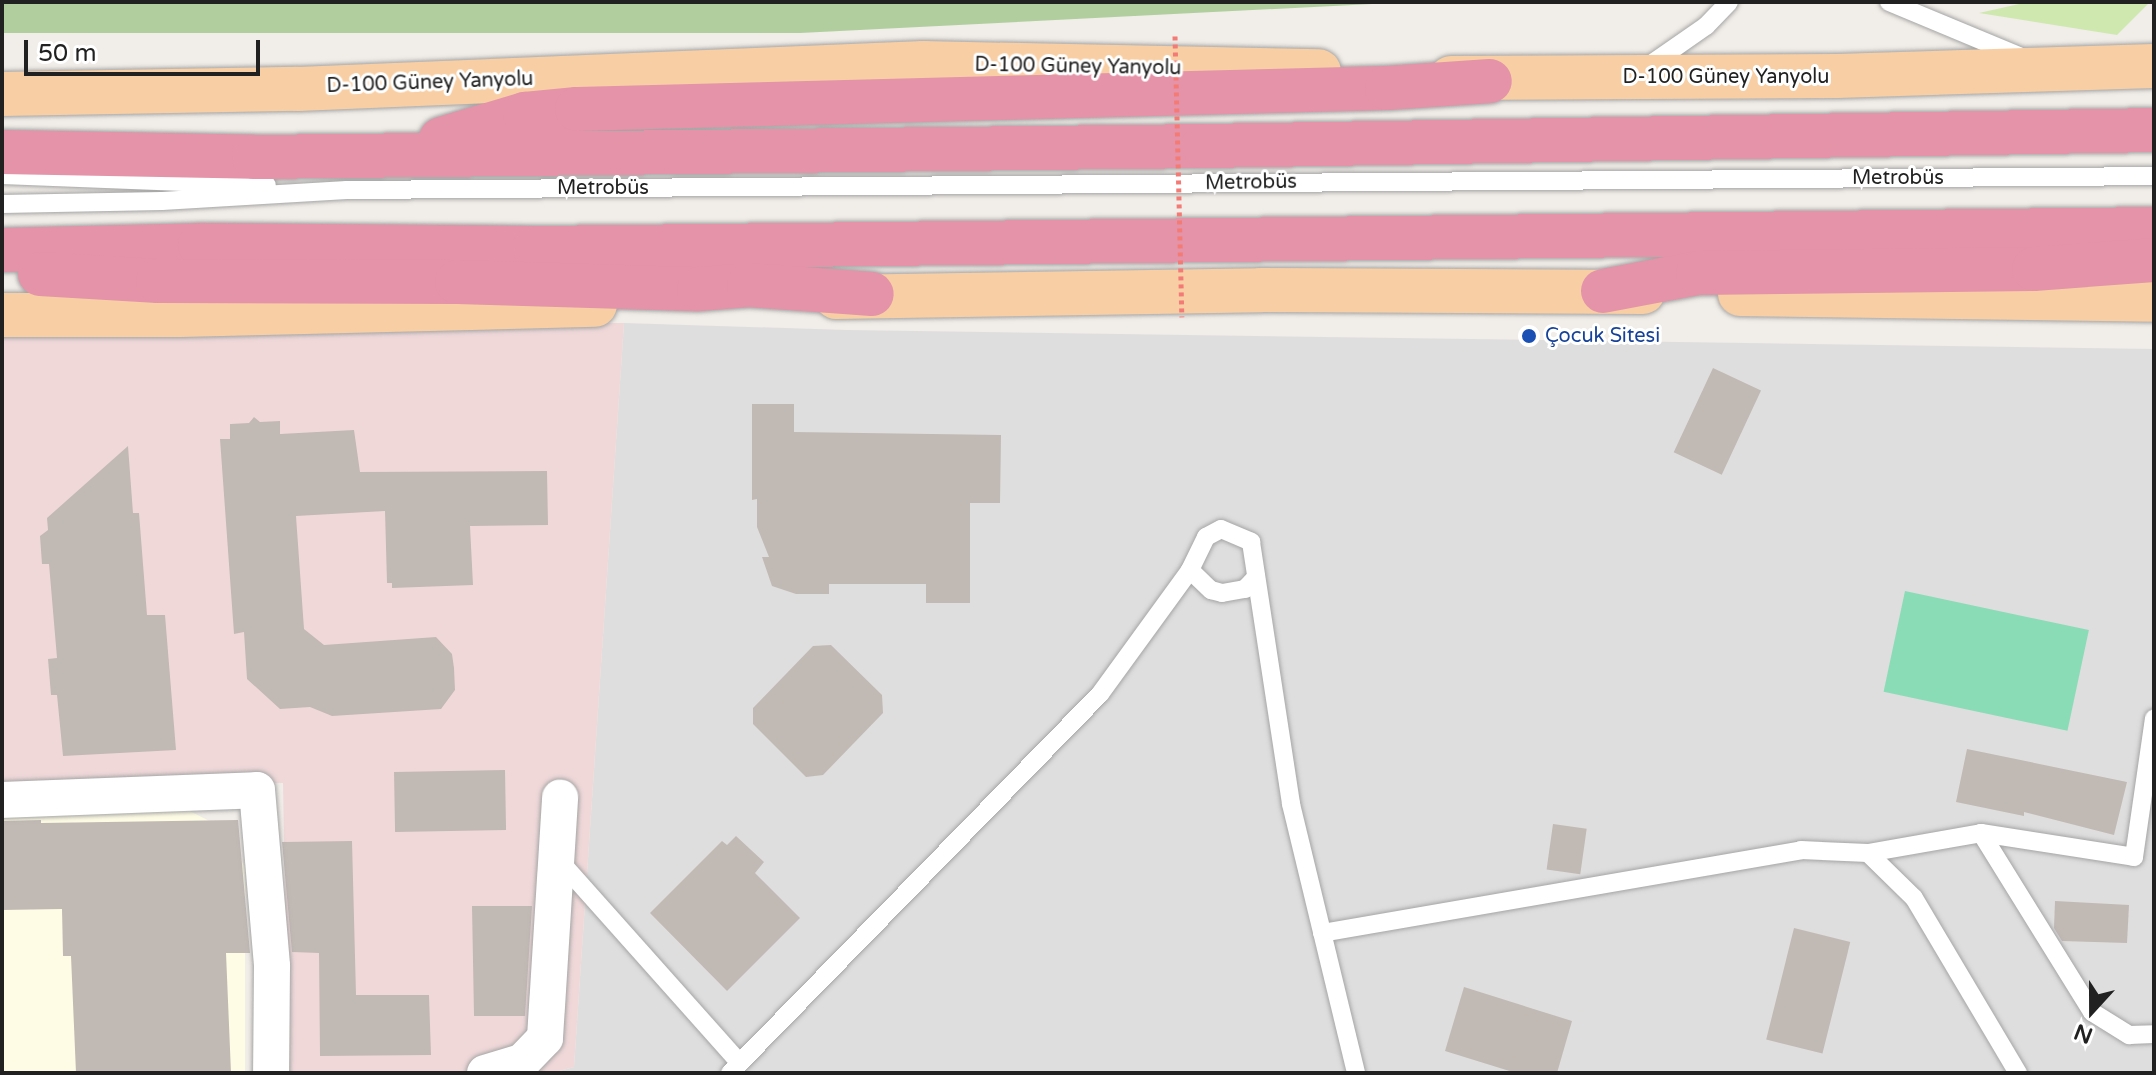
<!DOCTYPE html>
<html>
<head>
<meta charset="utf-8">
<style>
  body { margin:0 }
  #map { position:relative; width:2156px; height:1075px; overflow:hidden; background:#f1ede8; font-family:"Varela Round",sans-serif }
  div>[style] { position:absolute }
  .residential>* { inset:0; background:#dfdede }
  .commercial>* { inset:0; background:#f0d8d9 }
  .education>* { inset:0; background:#fefce4 }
  .grass>* { inset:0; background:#cfe8b0 }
  .forest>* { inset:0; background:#b0ce9e }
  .pitch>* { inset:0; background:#8adcb7; transform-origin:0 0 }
  .building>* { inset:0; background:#c1b9b4; transform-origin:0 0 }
  .roads { filter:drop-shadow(0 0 2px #a5a5a5) drop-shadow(0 0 2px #a5a5a5) }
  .lane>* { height:18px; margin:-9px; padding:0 9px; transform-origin:9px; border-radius:9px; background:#fff }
  .street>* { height:36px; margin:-18px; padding:0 18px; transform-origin:18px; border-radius:18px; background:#fff }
  .primary>* { height:44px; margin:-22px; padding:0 22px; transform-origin:22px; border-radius:22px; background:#f8cfa5 }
  .highway>* { height:44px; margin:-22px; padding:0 22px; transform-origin:22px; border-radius:22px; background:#e493a8 }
  .path-bridge>* { height:5px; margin-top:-2.5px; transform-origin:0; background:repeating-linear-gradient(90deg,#f47a75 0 4px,transparent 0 8px) }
  .dots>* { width:22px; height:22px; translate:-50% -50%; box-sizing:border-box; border:4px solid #fff; border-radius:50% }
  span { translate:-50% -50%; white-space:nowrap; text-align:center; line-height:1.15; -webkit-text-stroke:6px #fff; paint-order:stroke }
  .street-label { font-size:20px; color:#212121 }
  .transit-label { font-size:20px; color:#164399 }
  .left { translate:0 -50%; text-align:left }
  .frame { position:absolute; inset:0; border:4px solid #212121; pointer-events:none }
  .north { position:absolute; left:2052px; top:971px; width:80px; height:80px; -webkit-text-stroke:6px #fff; paint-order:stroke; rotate:201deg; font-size:22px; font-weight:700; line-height:32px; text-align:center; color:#212121 }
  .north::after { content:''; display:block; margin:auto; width:28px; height:36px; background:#212121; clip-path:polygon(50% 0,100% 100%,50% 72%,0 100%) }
  .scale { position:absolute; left:24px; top:40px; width:236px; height:36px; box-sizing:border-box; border:4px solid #212121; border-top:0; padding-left:10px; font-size:24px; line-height:28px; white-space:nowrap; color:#212121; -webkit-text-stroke:6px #fff; paint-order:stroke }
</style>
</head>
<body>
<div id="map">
  <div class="residential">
    <div style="clip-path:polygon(624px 323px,847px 330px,2154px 349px,2154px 1073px,552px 1073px,574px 1067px)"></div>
  </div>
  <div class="commercial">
    <div style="clip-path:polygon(624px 323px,574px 1067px,552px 1073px,288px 1073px,283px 783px,2px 788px,2px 325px)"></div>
  </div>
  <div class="education">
    <div style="clip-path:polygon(184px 808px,223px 828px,245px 867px,245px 1073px,2px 1073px,2px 817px)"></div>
  </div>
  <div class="grass">
    <div style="clip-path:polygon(2028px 2px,2150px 2px,2117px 35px,1979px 13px)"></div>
  </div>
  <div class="forest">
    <div style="clip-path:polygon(2px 2px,1411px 2px,800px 33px,2px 33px)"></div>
  </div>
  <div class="pitch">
    <div style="left:1905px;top:591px;width:188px;height:103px;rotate:12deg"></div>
  </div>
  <div class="building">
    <div style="left:1713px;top:368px;width:53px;height:93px;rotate:25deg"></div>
    <div style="clip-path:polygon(752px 404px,794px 404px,794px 432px,1001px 435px,1000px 503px,970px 503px,970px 603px,926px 603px,926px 584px,829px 584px,829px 594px,796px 594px,772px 586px,762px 557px,769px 557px,757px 527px,757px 499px,752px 500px)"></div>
    <div style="clip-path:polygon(254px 417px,260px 422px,280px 421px,280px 434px,354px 430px,360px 472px,547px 471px,548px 525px,470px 526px,473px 585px,392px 588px,392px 583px,387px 583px,385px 511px,296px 516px,304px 629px,324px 645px,436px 637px,452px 654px,454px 668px,455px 690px,441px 709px,332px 716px,310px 707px,280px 709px,247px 679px,244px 632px,234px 634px,220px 439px,230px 439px,230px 424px,249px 423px)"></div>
    <div style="clip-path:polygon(128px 446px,133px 513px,139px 513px,147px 615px,165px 615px,176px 750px,63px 756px,57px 695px,51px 695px,48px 659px,57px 658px,49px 564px,42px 564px,40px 536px,48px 530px,47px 518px)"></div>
    <div style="clip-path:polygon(831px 645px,882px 695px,883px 713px,823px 775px,806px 777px,753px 724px,753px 708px,813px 646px)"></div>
    <div style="clip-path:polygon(1967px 749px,2127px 782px,2114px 835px,2024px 812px,2024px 816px,1956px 802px)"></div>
    <div style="left:505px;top:770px;width:60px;height:111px;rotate:89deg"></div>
    <div style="clip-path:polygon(41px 820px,41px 823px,238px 820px,250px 953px,226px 953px,231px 1073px,76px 1073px,71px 956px,63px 956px,62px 909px,2px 910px,2px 821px)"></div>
    <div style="left:1553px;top:824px;width:34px;height:46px;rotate:8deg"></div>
    <div style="clip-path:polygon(736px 836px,764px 862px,755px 873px,800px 918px,727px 991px,650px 913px,722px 841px,727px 845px)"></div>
    <div style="clip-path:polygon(352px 841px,356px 995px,429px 995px,431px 1055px,320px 1056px,319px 953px,292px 952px,282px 842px)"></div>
    <div style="clip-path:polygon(2055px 901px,2129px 905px,2127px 943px,2062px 941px,2054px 928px)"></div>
    <div style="clip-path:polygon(472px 906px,532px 906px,525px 1016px,474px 1016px)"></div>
    <div style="left:1794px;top:928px;width:58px;height:115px;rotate:14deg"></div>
    <div style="clip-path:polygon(1464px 987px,1572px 1021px,1557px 1073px,1516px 1073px,1445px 1051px)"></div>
  </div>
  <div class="roads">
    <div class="lane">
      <div style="left:1889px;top:2px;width:143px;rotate:22.6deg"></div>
      <div style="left:1647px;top:67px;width:72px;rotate:-34.8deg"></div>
      <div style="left:1706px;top:26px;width:33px;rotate:-46deg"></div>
      <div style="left:2px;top:175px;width:265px;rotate:2.2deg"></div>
      <div style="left:2px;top:204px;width:160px;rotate:-1.1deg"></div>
      <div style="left:162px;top:201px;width:185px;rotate:-3.4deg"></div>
      <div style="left:347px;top:190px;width:1807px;rotate:-0.44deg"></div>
      <div style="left:1190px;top:570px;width:29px;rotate:44deg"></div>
      <div style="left:1211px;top:590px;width:11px;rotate:15deg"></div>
      <div style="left:1222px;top:593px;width:23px;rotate:-10deg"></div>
      <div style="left:1245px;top:589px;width:16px;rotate:-47deg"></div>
      <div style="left:1981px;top:833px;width:211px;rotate:58.2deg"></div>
      <div style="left:2092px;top:1012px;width:44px;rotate:31.9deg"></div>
      <div style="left:2129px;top:1035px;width:25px;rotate:-2deg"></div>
      <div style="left:1868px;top:853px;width:115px;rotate:-10deg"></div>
      <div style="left:1981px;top:833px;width:155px;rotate:8.9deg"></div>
      <div style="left:2134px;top:857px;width:140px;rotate:-81.8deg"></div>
      <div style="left:558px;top:859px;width:273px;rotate:48.3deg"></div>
      <div style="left:1322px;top:933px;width:486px;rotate:-9.8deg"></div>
      <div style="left:1801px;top:850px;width:67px;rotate:2.6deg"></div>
      <div style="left:1868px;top:853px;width:64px;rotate:44.4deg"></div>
      <div style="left:1914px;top:898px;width:204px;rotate:59.3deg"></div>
      <div style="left:730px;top:1073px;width:530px;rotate:-45.69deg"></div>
      <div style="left:1100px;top:694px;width:153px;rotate:-54deg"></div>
      <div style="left:1190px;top:570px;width:37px;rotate:-64deg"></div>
      <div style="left:1206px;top:537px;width:17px;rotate:-28deg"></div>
      <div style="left:1221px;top:529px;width:33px;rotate:23deg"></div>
      <div style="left:1251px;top:542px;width:265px;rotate:81.3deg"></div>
      <div style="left:1291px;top:804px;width:277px;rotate:76.4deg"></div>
    </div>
    <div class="street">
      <div style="left:2px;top:800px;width:255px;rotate:-2.2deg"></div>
      <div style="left:257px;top:790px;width:177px;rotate:85.1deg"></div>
      <div style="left:272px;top:966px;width:107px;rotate:90.5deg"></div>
      <div style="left:485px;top:1073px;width:39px;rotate:-17deg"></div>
      <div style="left:522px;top:1062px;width:33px;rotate:-46deg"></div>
      <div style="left:545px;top:1038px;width:241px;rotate:-86.4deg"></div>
    </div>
    <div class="primary">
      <div style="left:1451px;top:78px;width:386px;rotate:-0.3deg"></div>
      <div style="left:1837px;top:76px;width:317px;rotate:-1.8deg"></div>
      <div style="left:2px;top:94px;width:296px;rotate:-1deg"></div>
      <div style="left:298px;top:89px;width:626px;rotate:-2.38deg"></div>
      <div style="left:923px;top:63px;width:396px;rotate:1.2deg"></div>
      <div style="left:1740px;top:294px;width:414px;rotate:0.8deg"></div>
      <div style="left:836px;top:297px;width:425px;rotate:-0.9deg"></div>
      <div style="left:1261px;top:290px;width:382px;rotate:0.3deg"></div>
      <div style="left:2px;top:315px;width:178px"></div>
      <div style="left:180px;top:315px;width:415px;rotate:-1.4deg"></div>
    </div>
    <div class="highway">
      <div style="left:441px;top:139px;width:88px;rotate:-16.6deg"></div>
      <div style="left:525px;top:114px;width:52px;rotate:-5.5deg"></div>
      <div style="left:577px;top:109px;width:810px;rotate:-1.49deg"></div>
      <div style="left:1387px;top:88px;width:103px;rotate:-3.9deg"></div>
      <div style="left:2px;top:152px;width:252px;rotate:1.1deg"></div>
      <div style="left:254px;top:157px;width:950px;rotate:-0.66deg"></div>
      <div style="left:1204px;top:146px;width:950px;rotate:-0.96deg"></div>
      <div style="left:2px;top:250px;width:198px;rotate:-1.4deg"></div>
      <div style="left:200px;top:245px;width:335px;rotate:0.5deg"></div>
      <div style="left:535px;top:248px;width:1619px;rotate:-0.67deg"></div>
      <div style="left:40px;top:274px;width:118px;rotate:3.4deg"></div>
      <div style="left:158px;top:281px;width:299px;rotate:0.2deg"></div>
      <div style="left:457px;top:282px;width:242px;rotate:1.7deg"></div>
      <div style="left:699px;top:289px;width:50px;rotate:-4.6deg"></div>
      <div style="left:749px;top:285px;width:123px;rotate:4.2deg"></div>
      <div style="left:1603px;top:291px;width:97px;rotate:-10.7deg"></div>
      <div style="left:1698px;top:273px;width:336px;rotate:-0.7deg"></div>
      <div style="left:2034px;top:269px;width:120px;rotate:-4.3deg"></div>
    </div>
  </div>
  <div class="path-bridge">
    <div style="left:1175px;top:36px;width:281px;rotate:88.6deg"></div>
  </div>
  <div class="dots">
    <div style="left:1529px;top:336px;background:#1a4fb4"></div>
  </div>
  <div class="street-label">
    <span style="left:1078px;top:67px;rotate:1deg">D-100 Güney Yanyolu</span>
    <span style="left:1726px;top:77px">D-100 Güney Yanyolu</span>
    <span style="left:430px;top:83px;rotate:-2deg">D-100 Güney Yanyolu</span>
    <span style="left:1898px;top:178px">Metrobüs</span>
    <span style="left:1251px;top:183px;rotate:-1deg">Metrobüs</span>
    <span style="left:603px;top:188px">Metrobüs</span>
  </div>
  <div class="transit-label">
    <span class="left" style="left:1545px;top:336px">Çocuk Sitesi</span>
  </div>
  <div class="frame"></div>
  <div class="north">N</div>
  <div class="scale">50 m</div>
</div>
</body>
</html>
